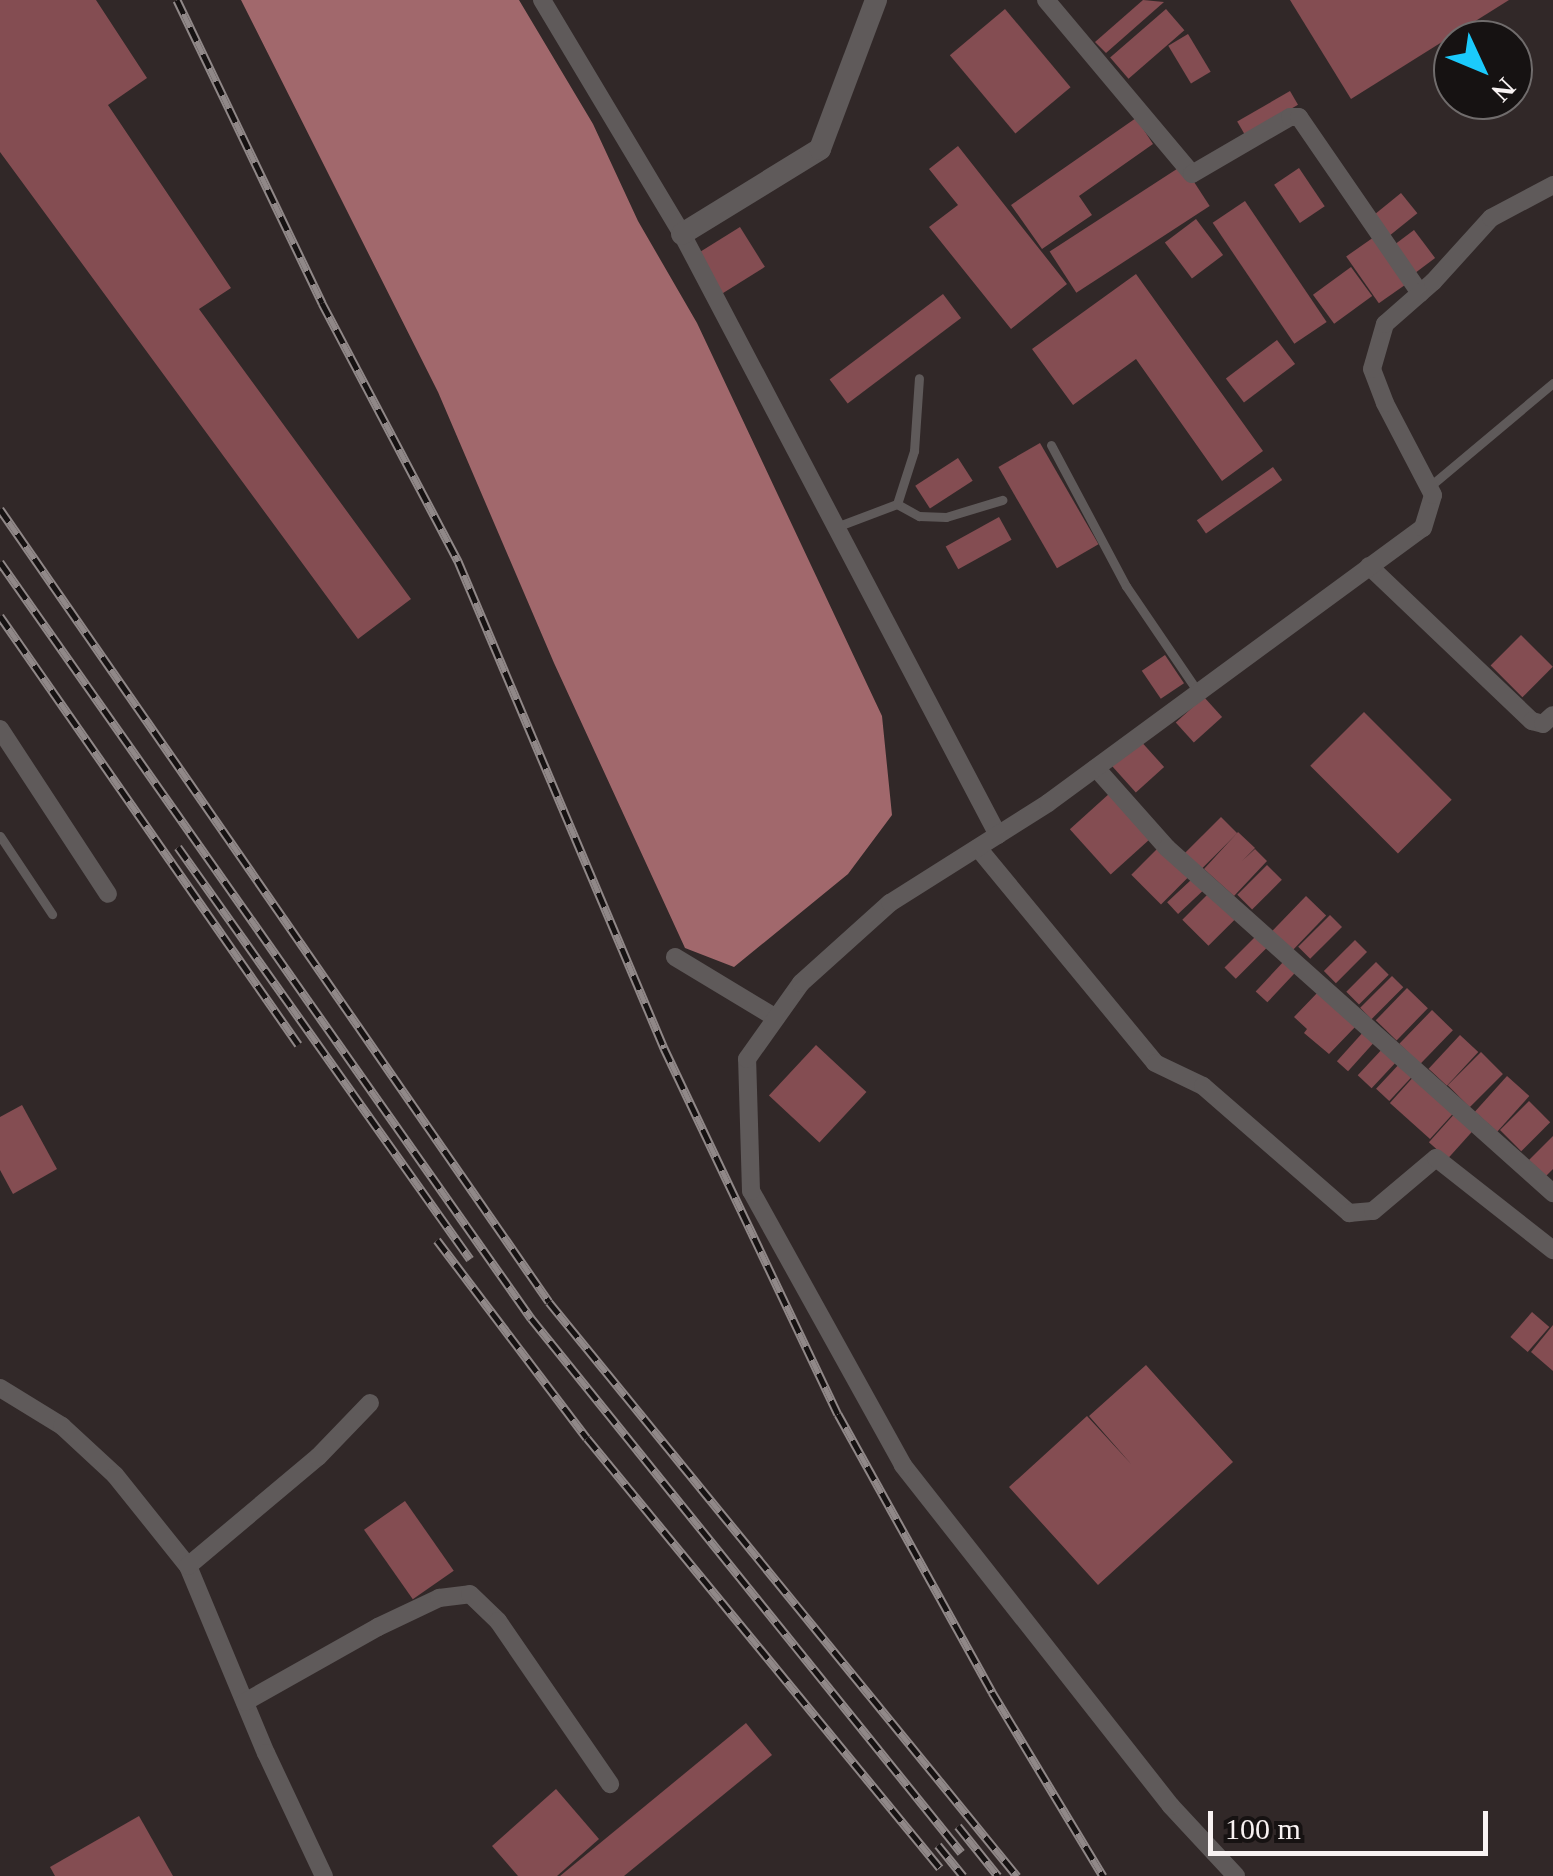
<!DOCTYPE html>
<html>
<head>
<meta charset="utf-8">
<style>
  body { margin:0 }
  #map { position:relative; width:1553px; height:1876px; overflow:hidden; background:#312828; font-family:Georgia,serif }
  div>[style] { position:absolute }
  .water>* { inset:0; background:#a1686c }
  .building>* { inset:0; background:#844d52; transform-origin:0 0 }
  .service>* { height:9px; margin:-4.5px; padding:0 4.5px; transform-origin:4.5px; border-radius:4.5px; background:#5f5a5a }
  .minor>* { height:18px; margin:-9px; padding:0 9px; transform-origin:9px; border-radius:9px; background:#5f5a5a }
  .tertiary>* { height:22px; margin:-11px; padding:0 11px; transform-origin:11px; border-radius:11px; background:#5f5a5a }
  .rail>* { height:9px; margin-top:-4.5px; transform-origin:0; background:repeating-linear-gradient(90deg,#161212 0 15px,#908888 0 30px); box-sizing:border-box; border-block:2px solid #908888 }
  span { translate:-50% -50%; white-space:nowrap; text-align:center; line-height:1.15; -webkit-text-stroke:8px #161212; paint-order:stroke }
  .north { position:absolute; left:1433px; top:20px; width:100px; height:100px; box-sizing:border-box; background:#161212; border:2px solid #706c6c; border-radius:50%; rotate:134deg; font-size:28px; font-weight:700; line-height:40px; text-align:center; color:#f8f2f2 }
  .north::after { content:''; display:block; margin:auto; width:35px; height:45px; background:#1bcafc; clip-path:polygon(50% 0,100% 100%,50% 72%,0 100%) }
  .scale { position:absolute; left:1208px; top:1811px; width:280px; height:45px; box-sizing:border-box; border:5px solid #f8f2f2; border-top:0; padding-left:12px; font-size:30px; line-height:35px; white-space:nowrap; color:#f8f2f2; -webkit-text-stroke:8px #161212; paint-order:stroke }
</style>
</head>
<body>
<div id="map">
  <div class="water">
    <div style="clip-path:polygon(241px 0,519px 0,593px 124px,638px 221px,697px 323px,882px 716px,892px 815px,848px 874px,734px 967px,685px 948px,554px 663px,438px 392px)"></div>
  </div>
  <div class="building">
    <div style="clip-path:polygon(0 0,96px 0,147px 78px,108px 105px,231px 288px,199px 309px,411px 599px,358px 639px,0 152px)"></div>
    <div style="clip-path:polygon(1143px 0,1164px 2px,1106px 53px,1095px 42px)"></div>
    <div style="clip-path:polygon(1290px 0,1509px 0,1351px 99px)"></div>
    <div style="left:1005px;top:9px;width:102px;height:72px;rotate:50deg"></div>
    <div style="left:1166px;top:9px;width:28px;height:74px;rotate:49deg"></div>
    <div style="left:1188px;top:34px;width:44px;height:23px;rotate:59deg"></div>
    <div style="left:1290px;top:91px;width:16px;height:61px;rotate:60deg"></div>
    <div style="clip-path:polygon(1136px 118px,1153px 144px,1079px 196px,1092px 215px,1042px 249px,1011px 205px)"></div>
    <div style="clip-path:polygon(958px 146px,1067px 284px,1011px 329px,929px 227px,958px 205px,929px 169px)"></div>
    <div style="left:1183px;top:165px;width:49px;height:159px;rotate:57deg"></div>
    <div style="left:1299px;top:168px;width:46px;height:30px;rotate:56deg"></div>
    <div style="left:1401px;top:193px;width:26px;height:36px;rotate:51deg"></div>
    <div style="left:1245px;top:201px;width:146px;height:39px;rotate:56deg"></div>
    <div style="left:1196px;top:219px;width:45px;height:39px;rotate:53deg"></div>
    <div style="left:740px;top:227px;width:47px;height:53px;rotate:58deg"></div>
    <div style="left:1414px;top:230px;width:35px;height:25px;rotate:53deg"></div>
    <div style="left:1374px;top:237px;width:57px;height:34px;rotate:55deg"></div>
    <div style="left:1351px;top:267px;width:36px;height:47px;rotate:54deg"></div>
    <div style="clip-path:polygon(1136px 274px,1263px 451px,1222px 481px,1136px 359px,1073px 405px,1032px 349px)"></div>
    <div style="left:943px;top:294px;width:30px;height:142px;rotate:53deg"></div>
    <div style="left:1277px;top:340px;width:30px;height:64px;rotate:53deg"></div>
    <div style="left:1040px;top:443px;width:117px;height:48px;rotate:60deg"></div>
    <div style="left:958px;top:458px;width:27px;height:51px;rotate:57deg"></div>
    <div style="left:1273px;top:467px;width:16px;height:93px;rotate:55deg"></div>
    <div style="left:999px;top:517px;width:26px;height:61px;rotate:61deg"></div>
    <div style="left:1521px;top:635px;width:45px;height:43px;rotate:45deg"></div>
    <div style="left:1165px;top:655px;width:34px;height:28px;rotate:56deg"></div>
    <div style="left:1204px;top:697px;width:27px;height:38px;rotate:48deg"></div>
    <div style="left:1364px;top:712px;width:124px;height:76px;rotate:45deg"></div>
    <div style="left:1138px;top:738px;width:39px;height:38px;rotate:48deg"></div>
    <div style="left:1110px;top:793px;width:61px;height:54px;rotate:48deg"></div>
    <div style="left:1221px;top:817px;width:23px;height:51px;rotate:45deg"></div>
    <div style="clip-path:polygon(1238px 832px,1255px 848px,1242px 861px,1255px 849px,1267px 861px,1234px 896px,1204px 869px)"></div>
    <div style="left:1161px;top:845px;width:42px;height:42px;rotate:45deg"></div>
    <div style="left:1267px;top:865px;width:21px;height:42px;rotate:45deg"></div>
    <div style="left:1192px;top:879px;width:16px;height:34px;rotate:47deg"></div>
    <div style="left:1212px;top:890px;width:37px;height:42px;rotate:45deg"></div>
    <div style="left:1306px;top:896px;width:28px;height:50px;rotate:44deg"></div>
    <div style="left:1330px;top:915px;width:17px;height:45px;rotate:45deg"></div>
    <div style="left:1257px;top:935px;width:16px;height:46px;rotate:45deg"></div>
    <div style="left:1355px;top:940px;width:17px;height:44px;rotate:45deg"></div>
    <div style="left:1285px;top:960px;width:16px;height:43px;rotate:43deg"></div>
    <div style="left:1376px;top:962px;width:18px;height:42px;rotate:45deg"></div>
    <div style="left:1392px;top:976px;width:16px;height:45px;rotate:45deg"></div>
    <div style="left:1407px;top:988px;width:29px;height:45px;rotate:44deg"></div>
    <div style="clip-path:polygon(1319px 991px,1357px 1025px,1329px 1054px,1304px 1033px,1307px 1029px,1294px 1017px)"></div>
    <div style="left:1432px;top:1010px;width:29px;height:47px;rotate:44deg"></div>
    <div style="left:1365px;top:1030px;width:15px;height:42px;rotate:42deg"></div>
    <div style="left:1460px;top:1035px;width:25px;height:46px;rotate:43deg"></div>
    <div style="left:816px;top:1045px;width:69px;height:69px;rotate:43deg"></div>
    <div style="left:1385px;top:1046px;width:19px;height:40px;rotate:43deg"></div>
    <div style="left:1481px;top:1052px;width:31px;height:47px;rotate:45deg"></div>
    <div style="left:1402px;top:1061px;width:18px;height:38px;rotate:43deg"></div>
    <div style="left:1416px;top:1074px;width:54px;height:39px;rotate:42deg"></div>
    <div style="left:1507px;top:1076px;width:30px;height:48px;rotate:42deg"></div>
    <div style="left:1529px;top:1101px;width:30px;height:41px;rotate:45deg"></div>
    <div style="clip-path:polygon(22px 1105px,57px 1169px,13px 1194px,0 1170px,0 1117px)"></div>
    <div style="left:1457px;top:1111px;width:25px;height:42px;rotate:42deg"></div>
    <div style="clip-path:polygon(1553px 1136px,1553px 1169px,1546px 1176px,1529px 1160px)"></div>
    <div style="left:1532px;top:1312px;width:23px;height:33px;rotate:41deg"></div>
    <div style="clip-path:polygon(1553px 1325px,1553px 1371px,1531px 1352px)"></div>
    <div style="clip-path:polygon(1146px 1365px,1233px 1462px,1098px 1585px,1009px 1487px,1087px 1416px,1132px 1465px,1089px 1416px)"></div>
    <div style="left:405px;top:1501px;width:85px;height:50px;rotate:55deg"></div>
    <div style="clip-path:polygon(746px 1723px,772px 1755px,624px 1876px,560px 1876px)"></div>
    <div style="clip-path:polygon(556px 1789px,599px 1839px,557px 1876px,518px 1876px,492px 1846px)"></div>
    <div style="clip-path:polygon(139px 1816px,173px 1876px,55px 1876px,50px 1867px)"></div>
  </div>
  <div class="service">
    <div style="left:1051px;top:445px;width:160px;rotate:62deg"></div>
    <div style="left:1126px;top:586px;width:128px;rotate:55.8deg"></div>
    <div style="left:1429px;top:487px;width:162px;rotate:-40deg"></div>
    <div style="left:897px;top:504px;width:25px;rotate:29deg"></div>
    <div style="left:919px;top:516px;width:27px;rotate:2deg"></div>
    <div style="left:946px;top:517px;width:59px;rotate:-16.9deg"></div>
    <div style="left:836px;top:527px;width:65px;rotate:-20.7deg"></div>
    <div style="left:897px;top:504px;width:56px;rotate:-72.2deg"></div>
    <div style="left:914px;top:451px;width:73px;rotate:-86.1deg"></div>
    <div style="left:0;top:836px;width:94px;rotate:56.3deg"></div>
  </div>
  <div class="minor">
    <div style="left:542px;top:0;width:273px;rotate:59.1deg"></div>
    <div style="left:682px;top:234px;width:679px;rotate:62.27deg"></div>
    <div style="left:1046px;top:0;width:227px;rotate:50deg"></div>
    <div style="left:1192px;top:174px;width:113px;rotate:-30.2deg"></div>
    <div style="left:1290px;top:117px;width:9px"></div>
    <div style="left:1299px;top:117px;width:214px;rotate:55.5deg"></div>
    <div style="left:1369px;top:566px;width:225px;rotate:43.6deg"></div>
    <div style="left:1532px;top:721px;width:11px;rotate:15deg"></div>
    <div style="left:1543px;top:724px;width:13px;rotate:-42deg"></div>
    <div style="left:0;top:729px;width:197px;rotate:56.8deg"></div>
    <div style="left:1096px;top:768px;width:107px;rotate:48.4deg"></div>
    <div style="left:1167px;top:848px;width:518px;rotate:41.79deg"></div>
    <div style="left:978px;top:848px;width:278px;rotate:50.5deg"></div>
    <div style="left:1155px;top:1063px;width:53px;rotate:25.6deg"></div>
    <div style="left:1203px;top:1086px;width:194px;rotate:41deg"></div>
    <div style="left:1349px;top:1213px;width:24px;rotate:-5deg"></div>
    <div style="left:1373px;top:1211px;width:82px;rotate:-40.1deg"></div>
    <div style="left:1436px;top:1158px;width:149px;rotate:38.2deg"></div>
    <div style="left:675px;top:957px;width:118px;rotate:31.1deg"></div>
    <div style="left:0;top:1388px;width:73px;rotate:31.5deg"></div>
    <div style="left:62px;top:1426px;width:72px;rotate:42.8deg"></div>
    <div style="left:115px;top:1475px;width:117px;rotate:51.3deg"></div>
    <div style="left:188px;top:1566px;width:203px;rotate:67.4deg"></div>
    <div style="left:266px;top:1753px;width:136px;rotate:64.8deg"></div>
    <div style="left:188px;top:1566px;width:170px;rotate:-40deg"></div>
    <div style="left:318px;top:1457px;width:75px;rotate:-46.1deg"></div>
    <div style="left:245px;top:1702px;width:153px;rotate:-29.4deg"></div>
    <div style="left:378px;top:1627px;width:68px;rotate:-25.4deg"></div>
    <div style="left:439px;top:1598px;width:31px;rotate:-7deg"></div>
    <div style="left:470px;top:1594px;width:39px;rotate:44deg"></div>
    <div style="left:498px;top:1621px;width:198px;rotate:55.5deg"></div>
    <div style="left:1236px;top:1876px;width:96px;rotate:-132.9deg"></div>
    <div style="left:1171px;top:1806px;width:434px;rotate:-128.2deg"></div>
    <div style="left:903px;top:1465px;width:313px;rotate:-119deg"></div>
    <div style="left:751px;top:1191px;width:132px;rotate:-91.7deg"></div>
    <div style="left:747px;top:1059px;width:93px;rotate:-54.6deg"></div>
    <div style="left:801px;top:983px;width:120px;rotate:-42deg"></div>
    <div style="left:890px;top:903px;width:187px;rotate:-32.3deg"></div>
    <div style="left:1048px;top:803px;width:465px;rotate:-36.3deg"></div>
    <div style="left:1423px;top:528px;width:34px;rotate:-73deg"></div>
    <div style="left:1433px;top:495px;width:104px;rotate:-117.6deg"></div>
    <div style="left:1385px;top:403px;width:36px;rotate:-111deg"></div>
    <div style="left:1372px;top:369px;width:47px;rotate:-73.9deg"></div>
    <div style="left:1385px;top:324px;width:64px;rotate:-41.2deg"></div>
    <div style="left:1433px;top:282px;width:86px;rotate:-47.8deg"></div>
    <div style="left:1491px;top:218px;width:70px;rotate:-28deg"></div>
  </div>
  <div class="tertiary">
    <div style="left:682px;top:234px;width:162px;rotate:-31.6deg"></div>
    <div style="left:820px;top:149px;width:159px;rotate:-69.4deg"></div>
  </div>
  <div class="rail">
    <div style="left:177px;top:0;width:336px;rotate:64.4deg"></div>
    <div style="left:322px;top:303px;width:292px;rotate:62.2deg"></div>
    <div style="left:458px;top:561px;width:529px;rotate:67.07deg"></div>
    <div style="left:664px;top:1048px;width:405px;rotate:64.6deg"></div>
    <div style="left:838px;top:1414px;width:318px;rotate:61deg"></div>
    <div style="left:992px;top:1692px;width:215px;rotate:58.9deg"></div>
    <div style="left:0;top:509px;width:964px;rotate:55.3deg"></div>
    <div style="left:549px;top:1302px;width:741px;rotate:50.81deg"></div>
    <div style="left:0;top:562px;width:924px;rotate:54.92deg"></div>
    <div style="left:531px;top:1318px;width:686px;rotate:51.16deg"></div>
    <div style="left:0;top:616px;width:522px;rotate:55.15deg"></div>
    <div style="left:178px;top:847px;width:505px;rotate:54.67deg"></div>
    <div style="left:437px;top:1240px;width:248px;rotate:52.9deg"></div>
    <div style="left:587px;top:1438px;width:556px;rotate:50.62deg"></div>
    <div style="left:958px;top:1826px;width:64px;rotate:51.3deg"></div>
    <div style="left:938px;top:1845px;width:40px;rotate:51deg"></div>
  </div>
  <div class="north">N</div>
  <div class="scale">100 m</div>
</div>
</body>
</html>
